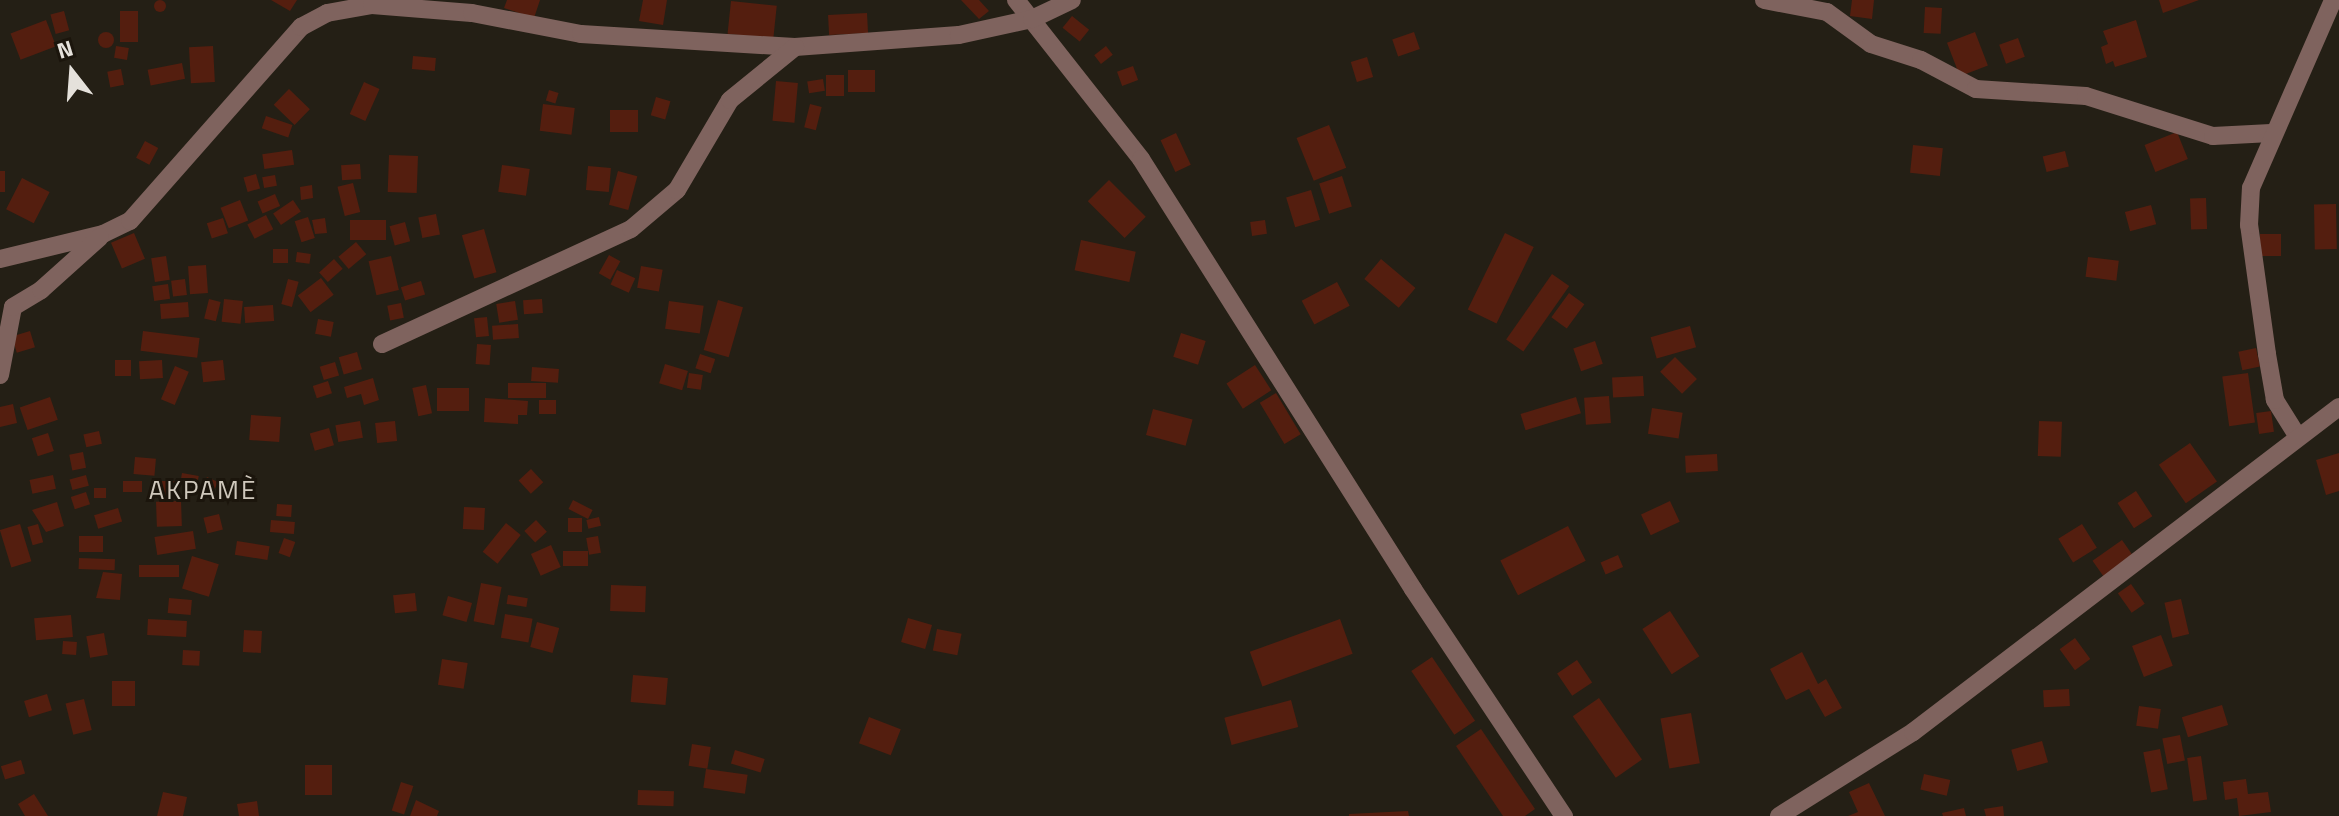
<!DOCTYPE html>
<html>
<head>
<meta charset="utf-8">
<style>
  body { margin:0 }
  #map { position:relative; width:2339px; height:816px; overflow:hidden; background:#241f15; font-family:"Titillium Web",sans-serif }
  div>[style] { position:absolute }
  .building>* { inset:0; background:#541e0f; transform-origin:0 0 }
  .round { border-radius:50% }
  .minor>* { height:18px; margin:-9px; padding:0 9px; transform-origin:9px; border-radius:9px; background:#7f635e }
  span { translate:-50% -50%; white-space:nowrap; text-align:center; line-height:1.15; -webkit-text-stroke:6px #1b150c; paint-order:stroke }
  .neighbourhood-label { font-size:26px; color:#cfc8bc; letter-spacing:2px }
  .north { position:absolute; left:32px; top:32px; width:80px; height:80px; -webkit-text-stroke:6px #1b150c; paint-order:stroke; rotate:343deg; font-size:22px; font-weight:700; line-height:32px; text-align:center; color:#e5e1db }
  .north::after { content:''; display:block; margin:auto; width:28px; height:36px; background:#e5e1db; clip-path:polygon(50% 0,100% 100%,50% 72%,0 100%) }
</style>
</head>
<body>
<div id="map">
  <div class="building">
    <div style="clip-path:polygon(271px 0,297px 0,290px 11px)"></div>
    <div style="clip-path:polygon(507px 0,540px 0,534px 18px,504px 8px)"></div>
    <div style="clip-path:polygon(643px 0,667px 0,663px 25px,639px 21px)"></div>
    <div style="clip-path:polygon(961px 0,979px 0,989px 11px,979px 19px)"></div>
    <div style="clip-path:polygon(1852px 0,1874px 0,1872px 19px,1850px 16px)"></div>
    <div style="clip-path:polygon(2159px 0,2199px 0,2163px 13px)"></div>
    <div class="round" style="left:154px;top:0;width:12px;height:12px"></div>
    <div style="left:731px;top:1px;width:46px;height:33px;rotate:6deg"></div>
    <div style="left:1925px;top:7px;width:17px;height:26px;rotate:3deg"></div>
    <div style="left:64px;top:11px;width:20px;height:14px;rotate:75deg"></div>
    <div style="left:120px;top:11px;width:18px;height:31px"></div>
    <div style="left:867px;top:13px;width:20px;height:39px;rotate:87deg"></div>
    <div style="left:1072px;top:16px;width:22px;height:15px;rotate:39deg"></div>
    <div style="left:46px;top:20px;width:28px;height:38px;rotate:69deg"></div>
    <div style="clip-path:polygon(2136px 20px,2147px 57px,2115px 67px,2113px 61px,2106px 64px,2101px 47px,2108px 44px,2103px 31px)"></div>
    <div class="round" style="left:98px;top:32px;width:16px;height:16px"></div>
    <div style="left:1414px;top:32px;width:18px;height:23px;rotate:71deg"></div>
    <div style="left:1975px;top:32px;width:36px;height:30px;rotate:69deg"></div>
    <div style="left:2018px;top:38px;width:20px;height:20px;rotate:70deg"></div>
    <div style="left:116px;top:46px;width:13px;height:12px;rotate:9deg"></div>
    <div style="left:213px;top:46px;width:36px;height:24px;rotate:87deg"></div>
    <div style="left:1106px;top:46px;width:11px;height:15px;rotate:52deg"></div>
    <div style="left:413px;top:56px;width:23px;height:13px;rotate:5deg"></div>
    <div style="left:1367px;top:57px;width:21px;height:17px;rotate:73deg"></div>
    <div style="left:182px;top:63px;width:16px;height:35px;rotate:79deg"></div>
    <div style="left:1133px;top:66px;width:15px;height:17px;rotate:70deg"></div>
    <div style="left:121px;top:69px;width:16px;height:14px;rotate:79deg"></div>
    <div style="left:875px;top:70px;width:22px;height:27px;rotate:90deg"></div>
    <div style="left:826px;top:75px;width:18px;height:21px"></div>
    <div style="left:823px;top:79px;width:12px;height:16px;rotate:81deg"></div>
    <div style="left:776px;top:81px;width:22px;height:40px;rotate:5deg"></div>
    <div style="left:364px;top:82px;width:17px;height:35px;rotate:24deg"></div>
    <div style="left:289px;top:89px;width:29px;height:22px;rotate:44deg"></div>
    <div style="left:549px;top:90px;width:10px;height:11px;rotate:17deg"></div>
    <div style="left:656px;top:97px;width:15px;height:19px;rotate:16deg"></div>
    <div style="left:543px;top:104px;width:32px;height:27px;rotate:7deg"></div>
    <div style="left:810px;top:104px;width:12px;height:24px;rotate:14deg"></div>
    <div style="left:610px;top:110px;width:28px;height:22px"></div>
    <div style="left:266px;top:116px;width:28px;height:13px;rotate:19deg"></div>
    <div style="left:1329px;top:125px;width:46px;height:35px;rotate:68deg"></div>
    <div style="left:2177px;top:132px;width:29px;height:35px;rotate:68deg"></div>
    <div style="left:1176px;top:133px;width:35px;height:17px;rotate:65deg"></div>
    <div style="left:145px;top:141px;width:15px;height:19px;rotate:28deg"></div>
    <div style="left:1913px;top:145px;width:30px;height:28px;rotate:6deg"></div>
    <div style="left:292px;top:150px;width:15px;height:30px;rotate:82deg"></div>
    <div style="left:2065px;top:151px;width:16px;height:23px;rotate:76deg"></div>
    <div style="left:389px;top:155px;width:29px;height:37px;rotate:2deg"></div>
    <div style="left:360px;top:164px;width:15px;height:19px;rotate:86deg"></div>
    <div style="left:502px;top:165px;width:28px;height:27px;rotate:8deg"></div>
    <div style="left:588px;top:166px;width:23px;height:24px;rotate:5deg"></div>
    <div style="left:0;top:171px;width:5px;height:21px"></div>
    <div style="left:618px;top:171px;width:20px;height:35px;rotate:15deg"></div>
    <div style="left:256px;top:174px;width:15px;height:13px;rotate:74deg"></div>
    <div style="left:275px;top:175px;width:11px;height:13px;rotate:80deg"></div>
    <div style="left:1342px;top:176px;width:32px;height:24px;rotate:72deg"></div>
    <div style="left:22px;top:178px;width:31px;height:35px;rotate:27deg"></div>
    <div style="left:1109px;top:180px;width:52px;height:30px;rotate:45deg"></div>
    <div style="left:353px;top:183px;width:30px;height:16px;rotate:76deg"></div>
    <div style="clip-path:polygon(312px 185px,313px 198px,301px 200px,300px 187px)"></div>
    <div style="left:1311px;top:190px;width:31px;height:26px;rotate:73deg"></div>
    <div style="left:275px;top:194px;width:13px;height:19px;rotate:67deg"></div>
    <div style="left:2206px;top:198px;width:31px;height:16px;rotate:88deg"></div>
    <div style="left:240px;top:200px;width:22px;height:21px;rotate:68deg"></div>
    <div style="left:293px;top:200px;width:14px;height:24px;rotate:56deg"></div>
    <div style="left:2336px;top:204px;width:45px;height:22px;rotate:89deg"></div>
    <div style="left:2151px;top:205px;width:20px;height:27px;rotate:75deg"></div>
    <div style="left:436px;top:214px;width:21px;height:18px;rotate:79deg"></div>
    <div style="left:266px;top:215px;width:16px;height:21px;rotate:63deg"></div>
    <div style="left:308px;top:217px;width:22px;height:14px;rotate:72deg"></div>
    <div style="left:223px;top:218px;width:16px;height:17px;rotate:72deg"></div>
    <div style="clip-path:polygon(325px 218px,327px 233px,315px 234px,312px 220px)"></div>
    <div style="left:386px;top:220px;width:20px;height:36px;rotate:90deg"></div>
    <div style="left:1265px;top:220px;width:14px;height:15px;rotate:82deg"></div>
    <div style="left:405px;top:222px;width:20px;height:16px;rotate:75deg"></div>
    <div style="left:484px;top:229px;width:45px;height:23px;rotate:74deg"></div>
    <div style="left:134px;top:233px;width:28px;height:25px;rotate:67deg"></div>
    <div style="left:1505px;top:233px;width:32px;height:85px;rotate:26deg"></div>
    <div style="left:2281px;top:234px;width:22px;height:21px;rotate:90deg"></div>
    <div style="left:1081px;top:240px;width:56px;height:31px;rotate:12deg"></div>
    <div style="left:356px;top:242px;width:16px;height:23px;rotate:50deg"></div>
    <div style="left:273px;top:249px;width:15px;height:14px"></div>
    <div style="left:297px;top:252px;width:14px;height:10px;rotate:8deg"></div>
    <div style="left:609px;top:255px;width:13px;height:21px;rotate:29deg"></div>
    <div style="left:166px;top:256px;width:24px;height:15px;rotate:81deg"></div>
    <div style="left:391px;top:256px;width:35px;height:23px;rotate:77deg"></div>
    <div style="left:2088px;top:257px;width:31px;height:20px;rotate:7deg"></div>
    <div style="left:334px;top:259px;width:13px;height:20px;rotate:48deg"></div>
    <div style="left:1381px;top:259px;width:45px;height:26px;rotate:40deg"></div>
    <div style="left:206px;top:265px;width:28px;height:18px;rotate:86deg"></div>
    <div style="left:641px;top:266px;width:22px;height:22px;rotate:10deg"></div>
    <div style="left:617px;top:270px;width:20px;height:16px;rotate:24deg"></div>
    <div style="left:1552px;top:274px;width:21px;height:80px;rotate:35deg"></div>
    <div style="left:321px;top:278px;width:21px;height:29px;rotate:53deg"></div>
    <div style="left:185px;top:279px;width:16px;height:14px;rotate:83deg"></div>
    <div style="left:288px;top:279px;width:11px;height:26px;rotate:15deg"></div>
    <div style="left:421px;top:281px;width:14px;height:21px;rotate:73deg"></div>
    <div style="left:1337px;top:282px;width:27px;height:40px;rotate:62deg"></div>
    <div style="left:168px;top:284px;width:15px;height:16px;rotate:82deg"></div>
    <div style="left:1569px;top:293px;width:19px;height:30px;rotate:36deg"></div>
    <div style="left:209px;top:299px;width:12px;height:20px;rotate:14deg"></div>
    <div style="left:224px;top:299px;width:19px;height:23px;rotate:6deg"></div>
    <div style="left:542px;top:299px;width:14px;height:19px;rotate:86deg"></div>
    <div style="left:718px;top:300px;width:26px;height:52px;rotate:16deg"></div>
    <div style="left:515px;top:301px;width:19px;height:19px;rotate:81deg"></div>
    <div style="left:669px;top:301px;width:35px;height:28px;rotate:8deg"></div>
    <div style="left:188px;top:302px;width:15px;height:28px;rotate:86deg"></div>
    <div style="left:401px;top:303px;width:15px;height:14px;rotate:79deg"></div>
    <div style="left:273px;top:305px;width:16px;height:29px;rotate:86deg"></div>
    <div style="left:487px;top:317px;width:19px;height:13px;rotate:84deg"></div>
    <div style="left:318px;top:319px;width:16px;height:15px;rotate:11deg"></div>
    <div style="left:518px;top:324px;width:14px;height:26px;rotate:86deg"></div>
    <div style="left:1690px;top:326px;width:22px;height:41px;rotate:74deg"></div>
    <div style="left:30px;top:331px;width:17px;height:19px;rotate:73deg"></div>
    <div style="left:143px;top:331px;width:57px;height:20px;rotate:7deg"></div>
    <div style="left:1181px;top:333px;width:26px;height:25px;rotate:18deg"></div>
    <div style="left:1595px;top:341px;width:24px;height:23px;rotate:71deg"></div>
    <div style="left:477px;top:344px;width:14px;height:20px;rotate:4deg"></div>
    <div style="left:2256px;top:348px;width:19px;height:18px;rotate:78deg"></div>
    <div style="left:357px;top:352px;width:18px;height:19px;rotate:74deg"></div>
    <div style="left:700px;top:354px;width:16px;height:15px;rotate:18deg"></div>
    <div style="left:1675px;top:357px;width:31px;height:21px;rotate:45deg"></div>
    <div style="left:115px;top:360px;width:16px;height:16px"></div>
    <div style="left:162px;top:360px;width:18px;height:23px;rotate:87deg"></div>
    <div style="left:223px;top:360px;width:20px;height:22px;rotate:84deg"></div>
    <div style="left:335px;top:362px;width:14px;height:16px;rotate:73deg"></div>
    <div style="left:665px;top:364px;width:24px;height:20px;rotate:17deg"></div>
    <div style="left:1255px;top:365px;width:30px;height:34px;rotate:57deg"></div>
    <div style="left:175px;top:366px;width:15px;height:36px;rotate:23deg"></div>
    <div style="left:532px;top:367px;width:27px;height:14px;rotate:4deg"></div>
    <div style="left:689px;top:373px;width:14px;height:15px;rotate:8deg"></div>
    <div style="left:2248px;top:373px;width:50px;height:26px;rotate:82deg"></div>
    <div style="left:1643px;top:376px;width:20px;height:31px;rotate:87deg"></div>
    <div style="clip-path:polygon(373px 378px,379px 400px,364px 405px,361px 394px,347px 398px,344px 387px)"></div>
    <div style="left:328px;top:381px;width:13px;height:16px;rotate:72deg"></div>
    <div style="left:508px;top:383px;width:38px;height:15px"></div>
    <div style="left:426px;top:385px;width:29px;height:14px;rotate:78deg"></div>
    <div style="left:437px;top:388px;width:32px;height:23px"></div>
    <div style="left:1276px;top:393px;width:48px;height:19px;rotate:59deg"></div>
    <div style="left:1609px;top:396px;width:27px;height:25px;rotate:86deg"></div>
    <div style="left:50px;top:397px;width:24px;height:32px;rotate:71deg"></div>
    <div style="left:1576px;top:397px;width:17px;height:58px;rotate:73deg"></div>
    <div style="clip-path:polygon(485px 398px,528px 401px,527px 415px,518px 415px,518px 424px,484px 422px)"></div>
    <div style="left:539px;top:400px;width:17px;height:14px"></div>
    <div style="clip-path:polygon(13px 404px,17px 423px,0 427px,0 407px)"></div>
    <div style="left:1652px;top:408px;width:31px;height:26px;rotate:9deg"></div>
    <div style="left:1153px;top:409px;width:41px;height:27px;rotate:15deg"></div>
    <div style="left:2271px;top:411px;width:21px;height:15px;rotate:82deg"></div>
    <div style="left:251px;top:415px;width:30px;height:25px;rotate:4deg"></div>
    <div style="left:360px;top:421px;width:17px;height:25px;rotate:80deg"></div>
    <div style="left:395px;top:421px;width:20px;height:20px;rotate:84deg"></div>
    <div style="left:2039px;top:421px;width:23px;height:35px;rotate:2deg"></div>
    <div style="left:329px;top:428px;width:18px;height:20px;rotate:74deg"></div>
    <div style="left:99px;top:431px;width:13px;height:16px;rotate:77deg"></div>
    <div style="left:48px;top:433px;width:19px;height:17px;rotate:72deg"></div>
    <div style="left:2190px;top:443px;width:47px;height:38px;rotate:55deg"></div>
    <div style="left:83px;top:452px;width:16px;height:14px;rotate:79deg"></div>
    <div style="clip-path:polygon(2339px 453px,2339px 491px,2326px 495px,2316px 460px)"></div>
    <div style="left:1717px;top:454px;width:17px;height:32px;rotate:87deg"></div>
    <div style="left:135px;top:457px;width:21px;height:17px;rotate:5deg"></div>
    <div style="left:531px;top:469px;width:18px;height:17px;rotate:47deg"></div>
    <div style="left:182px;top:473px;width:17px;height:10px;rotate:10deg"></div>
    <div style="left:53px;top:475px;width:14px;height:24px;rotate:78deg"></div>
    <div style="left:86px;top:475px;width:11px;height:17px;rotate:75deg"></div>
    <div style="left:207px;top:477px;width:12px;height:13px;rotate:24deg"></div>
    <div style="left:123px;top:481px;width:19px;height:11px"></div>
    <div style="left:178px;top:481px;width:14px;height:27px;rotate:90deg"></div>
    <div style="left:94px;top:488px;width:12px;height:10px"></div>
    <div style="left:2136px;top:491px;width:30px;height:22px;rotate:57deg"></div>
    <div style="left:86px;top:492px;width:13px;height:16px;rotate:72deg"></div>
    <div style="left:573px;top:500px;width:22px;height:10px;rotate:27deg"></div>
    <div style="left:181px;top:501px;width:25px;height:25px;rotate:88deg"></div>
    <div style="left:1670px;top:501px;width:23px;height:32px;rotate:65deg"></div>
    <div style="clip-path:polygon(57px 502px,64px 526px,46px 532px,32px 510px)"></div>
    <div style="left:277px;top:504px;width:15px;height:12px;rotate:4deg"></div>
    <div style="left:464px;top:507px;width:21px;height:22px;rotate:3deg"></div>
    <div style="left:118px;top:508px;width:14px;height:25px;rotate:73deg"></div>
    <div style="left:219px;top:514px;width:16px;height:16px;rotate:76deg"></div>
    <div style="left:599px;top:517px;width:9px;height:13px;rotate:77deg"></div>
    <div style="left:568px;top:518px;width:14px;height:14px"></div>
    <div style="left:271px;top:520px;width:24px;height:12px;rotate:5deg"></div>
    <div style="left:536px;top:520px;width:16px;height:16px;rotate:47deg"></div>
    <div style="left:506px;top:523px;width:19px;height:37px;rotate:39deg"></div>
    <div style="left:20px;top:524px;width:39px;height:21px;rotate:73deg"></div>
    <div style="left:38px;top:524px;width:19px;height:11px;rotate:74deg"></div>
    <div style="left:2082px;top:524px;width:28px;height:28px;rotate:58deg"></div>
    <div style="left:1568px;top:526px;width:39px;height:76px;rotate:63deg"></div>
    <div style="left:193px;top:531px;width:18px;height:39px;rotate:81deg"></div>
    <div style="left:79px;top:536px;width:24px;height:16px"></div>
    <div style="left:598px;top:536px;width:17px;height:12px;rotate:80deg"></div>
    <div style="left:284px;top:538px;width:12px;height:16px;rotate:20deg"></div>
    <div style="left:2122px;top:540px;width:19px;height:36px;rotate:55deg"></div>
    <div style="left:237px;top:541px;width:33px;height:14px;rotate:9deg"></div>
    <div style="left:551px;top:545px;width:24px;height:22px;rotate:66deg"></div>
    <div style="left:588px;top:551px;width:15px;height:25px;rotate:90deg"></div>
    <div style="left:1618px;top:555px;width:13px;height:19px;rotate:67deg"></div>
    <div style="left:192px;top:556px;width:28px;height:34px;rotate:17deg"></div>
    <div style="left:79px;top:558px;width:36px;height:11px;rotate:2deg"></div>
    <div style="left:179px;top:565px;width:12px;height:40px;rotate:90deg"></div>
    <div style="clip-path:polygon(103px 572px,122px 574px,120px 600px,96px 598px)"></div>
    <div style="left:481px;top:583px;width:21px;height:39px;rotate:11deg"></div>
    <div style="left:2131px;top:584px;width:24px;height:16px;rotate:55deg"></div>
    <div style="left:611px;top:585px;width:35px;height:26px;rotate:2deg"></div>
    <div style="left:415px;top:593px;width:18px;height:22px;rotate:84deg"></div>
    <div style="left:508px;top:595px;width:20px;height:9px;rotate:9deg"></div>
    <div style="left:448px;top:596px;width:25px;height:20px;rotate:16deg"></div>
    <div style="left:169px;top:598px;width:23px;height:15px;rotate:5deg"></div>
    <div style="left:2181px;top:599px;width:36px;height:17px;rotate:77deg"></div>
    <div style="left:1670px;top:611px;width:54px;height:33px;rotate:57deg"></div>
    <div style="left:505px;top:614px;width:28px;height:24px;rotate:10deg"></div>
    <div style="left:71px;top:615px;width:22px;height:37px;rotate:85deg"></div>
    <div style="left:908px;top:618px;width:25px;height:25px;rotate:16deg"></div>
    <div style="left:148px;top:619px;width:39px;height:16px;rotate:3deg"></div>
    <div style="left:1340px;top:619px;width:37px;height:96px;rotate:70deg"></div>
    <div style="left:537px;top:622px;width:23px;height:26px;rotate:15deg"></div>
    <div style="left:937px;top:629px;width:25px;height:22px;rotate:11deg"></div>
    <div style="left:244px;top:630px;width:18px;height:22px;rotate:3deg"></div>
    <div style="left:104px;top:633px;width:22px;height:18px;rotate:80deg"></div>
    <div style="left:2161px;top:635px;width:33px;height:31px;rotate:69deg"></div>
    <div style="left:2075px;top:638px;width:26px;height:19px;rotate:54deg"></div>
    <div style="left:63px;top:641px;width:14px;height:13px;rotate:4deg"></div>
    <div style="left:183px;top:650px;width:17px;height:15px;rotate:3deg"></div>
    <div style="clip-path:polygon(1802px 652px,1818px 684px,1826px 679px,1842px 708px,1825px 717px,1809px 689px,1786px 700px,1770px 669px)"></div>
    <div style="left:1432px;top:657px;width:77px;height:25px;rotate:56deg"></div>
    <div style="left:442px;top:659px;width:26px;height:26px;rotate:9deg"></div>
    <div style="left:1577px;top:660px;width:27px;height:24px;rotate:56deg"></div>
    <div style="left:633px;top:675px;width:35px;height:27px;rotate:5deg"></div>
    <div style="left:112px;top:681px;width:23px;height:25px"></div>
    <div style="left:2069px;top:689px;width:17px;height:26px;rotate:87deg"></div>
    <div style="left:47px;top:694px;width:17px;height:24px;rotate:73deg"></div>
    <div style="left:1599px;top:698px;width:75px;height:32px;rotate:55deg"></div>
    <div style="left:84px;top:699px;width:32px;height:19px;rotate:76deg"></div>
    <div style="left:1291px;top:700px;width:28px;height:69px;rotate:75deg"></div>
    <div style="left:2222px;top:705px;width:21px;height:42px;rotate:73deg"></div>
    <div style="left:2139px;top:706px;width:22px;height:20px;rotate:8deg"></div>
    <div style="left:1691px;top:713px;width:51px;height:31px;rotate:80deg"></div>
    <div style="left:869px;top:717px;width:34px;height:28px;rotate:21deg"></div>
    <div style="clip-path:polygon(1481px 729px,1535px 809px,1525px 816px,1503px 816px,1456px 746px)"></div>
    <div style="left:2180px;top:735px;width:26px;height:18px;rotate:79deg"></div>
    <div style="left:2042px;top:741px;width:22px;height:32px;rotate:74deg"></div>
    <div style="left:692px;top:744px;width:19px;height:22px;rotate:9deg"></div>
    <div style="left:2160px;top:749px;width:41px;height:17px;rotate:79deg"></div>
    <div style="left:735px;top:750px;width:31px;height:14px;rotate:17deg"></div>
    <div style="left:2201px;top:756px;width:44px;height:14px;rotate:82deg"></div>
    <div style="left:21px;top:760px;width:14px;height:21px;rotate:73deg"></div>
    <div style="left:305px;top:765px;width:27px;height:30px"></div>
    <div style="left:706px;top:769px;width:42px;height:19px;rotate:8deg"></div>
    <div style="left:1924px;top:774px;width:27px;height:16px;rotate:13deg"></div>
    <div style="clip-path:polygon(2246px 779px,2248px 794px,2268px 792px,2271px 812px,2239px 816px,2237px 798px,2225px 800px,2223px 782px)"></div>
    <div style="left:401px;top:782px;width:13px;height:30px;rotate:18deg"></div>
    <div style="clip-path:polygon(1869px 783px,1885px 816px,1848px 816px,1858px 812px,1849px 792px)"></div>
    <div style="left:638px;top:790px;width:36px;height:15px;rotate:2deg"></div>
    <div style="clip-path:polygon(163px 792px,187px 797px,183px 816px,157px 816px)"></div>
    <div style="clip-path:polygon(34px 794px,48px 816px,25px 816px,18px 804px)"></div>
    <div style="clip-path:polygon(416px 800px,439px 811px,437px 816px,410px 816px)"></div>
    <div style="clip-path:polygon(257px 801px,259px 816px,239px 816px,237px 804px)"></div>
    <div style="clip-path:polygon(2003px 806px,2004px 816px,1986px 816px,1984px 809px)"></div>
    <div style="clip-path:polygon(1964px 808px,1966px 816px,1943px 816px,1942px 813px)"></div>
    <div style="clip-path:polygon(1408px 811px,1409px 816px,1349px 816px,1349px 814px)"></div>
  </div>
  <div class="minor">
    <div style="left:1016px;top:0;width:202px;rotate:51.8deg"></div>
    <div style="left:1141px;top:159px;width:509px;rotate:57.68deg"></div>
    <div style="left:1413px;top:589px;width:273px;rotate:56.4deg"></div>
    <div style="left:1764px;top:0;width:64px;rotate:10.8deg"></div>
    <div style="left:1827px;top:12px;width:54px;rotate:36deg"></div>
    <div style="left:1871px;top:44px;width:52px;rotate:17.7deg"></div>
    <div style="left:1921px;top:60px;width:62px;rotate:27.8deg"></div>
    <div style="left:1976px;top:89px;width:110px;rotate:3.6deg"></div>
    <div style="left:2086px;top:96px;width:133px;rotate:17.5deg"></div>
    <div style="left:2213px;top:136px;width:58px;rotate:-3deg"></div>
    <div style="left:0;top:259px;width:106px;rotate:-13.6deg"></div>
    <div style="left:103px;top:234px;width:30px;rotate:-26deg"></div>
    <div style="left:130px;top:221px;width:259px;rotate:-48.6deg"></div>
    <div style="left:301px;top:27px;width:30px;rotate:-28deg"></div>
    <div style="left:327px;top:13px;width:46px;rotate:-10.1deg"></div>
    <div style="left:372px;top:5px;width:100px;rotate:4.6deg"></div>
    <div style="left:472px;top:13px;width:111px;rotate:10.9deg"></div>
    <div style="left:581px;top:34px;width:214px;rotate:3.5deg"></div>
    <div style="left:795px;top:47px;width:164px;rotate:-4.2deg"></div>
    <div style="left:959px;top:35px;width:75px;rotate:-12.4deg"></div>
    <div style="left:1032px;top:19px;width:44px;rotate:-25.4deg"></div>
    <div style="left:382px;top:344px;width:274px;rotate:-24.8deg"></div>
    <div style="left:631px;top:229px;width:60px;rotate:-40.3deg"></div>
    <div style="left:677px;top:190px;width:104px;rotate:-59.5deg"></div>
    <div style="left:730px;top:100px;width:84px;rotate:-39.2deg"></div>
    <div style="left:0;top:375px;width:69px;rotate:-79.2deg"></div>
    <div style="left:13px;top:307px;width:33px;rotate:-31deg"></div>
    <div style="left:41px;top:290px;width:79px;rotate:-41.9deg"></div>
    <div style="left:2298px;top:437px;width:44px;rotate:-121.9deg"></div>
    <div style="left:2275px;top:400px;width:47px;rotate:-99.9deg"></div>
    <div style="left:2267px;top:354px;width:130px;rotate:-97.9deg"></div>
    <div style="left:2249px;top:225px;width:37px;rotate:-87deg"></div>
    <div style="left:2251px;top:188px;width:205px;rotate:-66.4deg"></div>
    <div style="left:1779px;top:816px;width:158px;rotate:-32.1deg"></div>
    <div style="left:1913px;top:732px;width:536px;rotate:-37.34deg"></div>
  </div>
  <div class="neighbourhood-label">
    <span style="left:203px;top:490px">AKPAMÈ</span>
  </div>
  <div class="north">N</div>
</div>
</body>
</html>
